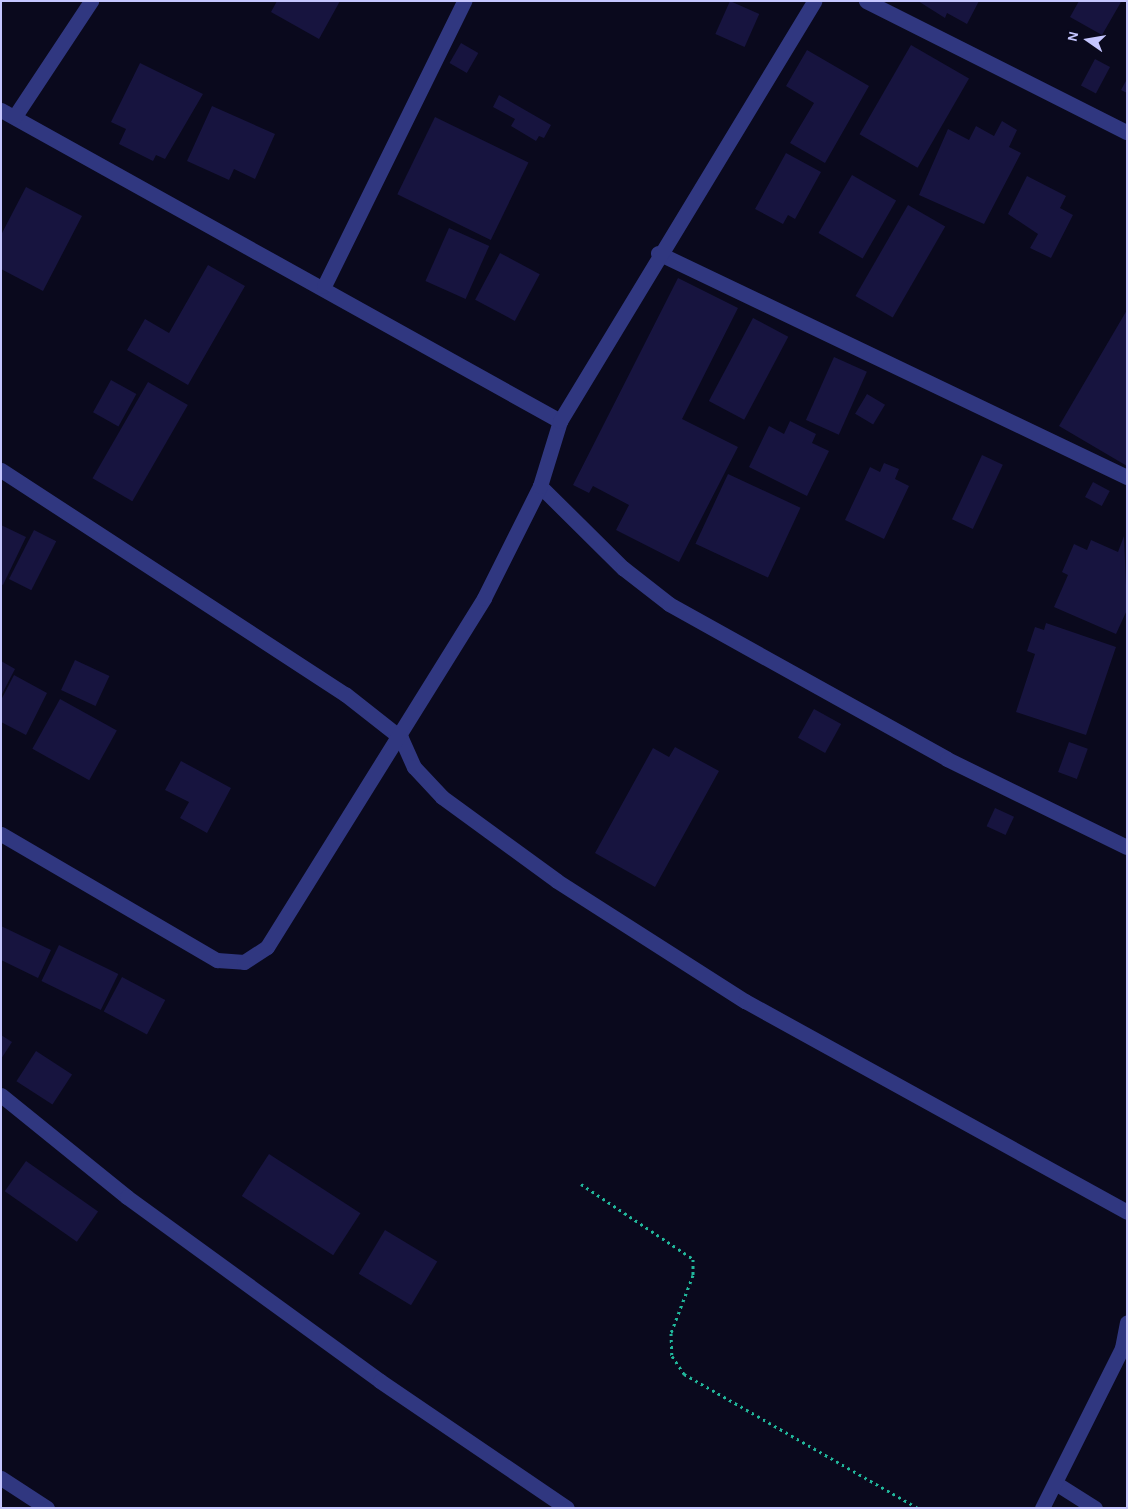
<!DOCTYPE html>
<html>
<head>
<meta charset="utf-8">
<style>
  body { margin:0 }
  #map { position:relative; width:1128px; height:1509px; overflow:hidden; background:#0a091d; font-family:"Alegreya Sans",sans-serif }
  div>[style] { position:absolute }
  .building>* { inset:0; background:#17143f; transform-origin:0 0 }
  .path>* { height:3px; margin-top:-1.5px; transform-origin:0; background:repeating-linear-gradient(90deg,#21b79b 0 2.5px,transparent 0 6.5px) }
  .minor>* { height:15px; margin:-7.5px; padding:0 7.5px; transform-origin:7.5px; border-radius:7.5px; background:#303780 }
  span { translate:-50% -50%; white-space:nowrap; text-align:center; line-height:1.15; -webkit-text-stroke:5px #0a091d; paint-order:stroke }
  .frame { position:absolute; inset:0; border:2px solid #c5c6ff; pointer-events:none }
  .north { position:absolute; left:1063px; top:15px; width:50px; height:50px; -webkit-text-stroke:4px #0a091d; paint-order:stroke; rotate:283deg; font-size:14px; font-weight:700; line-height:20px; text-align:center; color:#c5c6ff }
  .north::after { content:''; display:block; margin:auto; width:18px; height:22px; background:#c5c6ff; clip-path:polygon(50% 0,100% 100%,50% 72%,0 100%) }
</style>
</head>
<body>
<div id="map">
  <div class="building">
    <div style="clip-path:polygon(277px 1px,340px 1px,319px 39px,271px 12px)"></div>
    <div style="left:730px;top:1px;width:32px;height:36px;rotate:24deg"></div>
    <div style="clip-path:polygon(918px 1px,979px 1px,967px 24px,947px 13px,945px 18px)"></div>
    <div style="clip-path:polygon(1079px 1px,1119px 1px,1121px 2px,1102px 35px,1070px 17px)"></div>
    <div style="left:461px;top:43px;width:20px;height:23px;rotate:30deg"></div>
    <div style="left:911px;top:45px;width:67px;height:103px;rotate:30deg"></div>
    <div style="clip-path:polygon(807px 50px,869px 86px,825px 163px,790px 143px,814px 103px,786px 86px)"></div>
    <div style="left:1095px;top:59px;width:17px;height:30px;rotate:28deg"></div>
    <div style="clip-path:polygon(140px 63px,203px 94px,165px 159px,156px 155px,153px 161px,119px 144px,126px 129px,111px 122px)"></div>
    <div style="clip-path:polygon(1127px 79px,1127px 93px,1121px 90px)"></div>
    <div style="clip-path:polygon(499px 95px,551px 125px,544px 138px,539px 136px,536px 141px,511px 126px,515px 119px,493px 107px)"></div>
    <div style="clip-path:polygon(212px 106px,275px 134px,255px 179px,234px 169px,229px 180px,187px 161px)"></div>
    <div style="left:435px;top:117px;width:104px;height:86px;rotate:26deg"></div>
    <div style="clip-path:polygon(1002px 121px,1017px 130px,1009px 147px,1021px 153px,984px 224px,919px 195px,948px 129px,969px 140px,976px 126px,994px 136px)"></div>
    <div style="clip-path:polygon(786px 153px,821px 172px,795px 219px,788px 215px,783px 224px,755px 209px)"></div>
    <div style="left:852px;top:175px;width:51px;height:67px;rotate:30deg"></div>
    <div style="clip-path:polygon(1027px 176px,1066px 196px,1060px 208px,1073px 215px,1051px 258px,1030px 248px,1038px 234px,1008px 214px)"></div>
    <div style="clip-path:polygon(26px 187px,82px 216px,43px 291px,1px 269px,1px 235px)"></div>
    <div style="left:908px;top:205px;width:43px;height:105px;rotate:30deg"></div>
    <div style="left:449px;top:228px;width:44px;height:58px;rotate:24deg"></div>
    <div style="left:500px;top:253px;width:45px;height:53px;rotate:28deg"></div>
    <div style="clip-path:polygon(208px 265px,245px 286px,188px 385px,127px 350px,145px 319px,169px 333px)"></div>
    <div style="clip-path:polygon(678px 278px,738px 308px,682px 419px,738px 447px,679px 562px,616px 530px,629px 505px,593px 486px,589px 493px,573px 485px)"></div>
    <div style="clip-path:polygon(1127px 310px,1127px 466px,1059px 426px)"></div>
    <div style="left:753px;top:318px;width:40px;height:94px;rotate:28deg"></div>
    <div style="left:834px;top:357px;width:36px;height:69px;rotate:24deg"></div>
    <div style="left:111px;top:380px;width:29px;height:37px;rotate:29deg"></div>
    <div style="left:148px;top:382px;width:46px;height:111px;rotate:30deg"></div>
    <div style="left:867px;top:394px;width:21px;height:23px;rotate:31deg"></div>
    <div style="clip-path:polygon(790px 421px,816px 434px,812px 443px,829px 451px,807px 496px,749px 467px,769px 426px,784px 434px)"></div>
    <div style="left:982px;top:455px;width:23px;height:71px;rotate:25deg"></div>
    <div style="clip-path:polygon(884px 463px,899px 469px,895px 479px,909px 486px,884px 539px,845px 520px,870px 467px,880px 472px)"></div>
    <div style="left:728px;top:474px;width:80px;height:77px;rotate:25deg"></div>
    <div style="left:1093px;top:482px;width:19px;height:17px;rotate:28deg"></div>
    <div style="clip-path:polygon(1px 525px,26px 537px,3px 585px,1px 584px)"></div>
    <div style="left:34px;top:530px;width:25px;height:55px;rotate:27deg"></div>
    <div style="clip-path:polygon(1124px 536px,1127px 610px,1116px 634px,1054px 607px,1068px 575px,1062px 572px,1074px 544px,1087px 550px,1091px 540px,1118px 552px)"></div>
    <div style="clip-path:polygon(1046px 623px,1116px 647px,1086px 735px,1016px 712px,1035px 654px,1027px 651px,1035px 627px,1044px 630px)"></div>
    <div style="left:75px;top:660px;width:38px;height:33px;rotate:25deg"></div>
    <div style="clip-path:polygon(1px 661px,15px 669px,1px 696px)"></div>
    <div style="clip-path:polygon(14px 675px,47px 693px,26px 735px,1px 722px,1px 700px)"></div>
    <div style="left:60px;top:699px;width:65px;height:57px;rotate:29deg"></div>
    <div style="left:814px;top:709px;width:31px;height:33px;rotate:29deg"></div>
    <div style="left:1069px;top:742px;width:20px;height:32px;rotate:20deg"></div>
    <div style="clip-path:polygon(675px 747px,719px 771px,655px 887px,595px 853px,653px 748px,669px 757px)"></div>
    <div style="clip-path:polygon(181px 761px,231px 788px,207px 833px,180px 818px,189px 802px,165px 790px)"></div>
    <div style="left:995px;top:808px;width:21px;height:20px;rotate:25deg"></div>
    <div style="clip-path:polygon(1px 926px,51px 950px,38px 978px,1px 960px)"></div>
    <div style="left:59px;top:945px;width:66px;height:40px;rotate:26deg"></div>
    <div style="left:122px;top:977px;width:49px;height:39px;rotate:28deg"></div>
    <div style="clip-path:polygon(1px 1035px,12px 1042px,1px 1059px)"></div>
    <div style="left:36px;top:1051px;width:43px;height:36px;rotate:33deg"></div>
    <div style="left:269px;top:1154px;width:109px;height:50px;rotate:33deg"></div>
    <div style="left:26px;top:1161px;width:88px;height:37px;rotate:35deg"></div>
    <div style="left:385px;top:1230px;width:61px;height:51px;rotate:31deg"></div>
  </div>
  <div class="path">
    <div style="left:581px;top:1184px;width:135px;rotate:33.8deg"></div>
    <div style="left:693px;top:1259px;width:16px;rotate:90deg"></div>
    <div style="left:693px;top:1275px;width:62px;rotate:110.8deg"></div>
    <div style="left:671px;top:1333px;width:23px;rotate:88deg"></div>
    <div style="left:672px;top:1356px;width:22px;rotate:56deg"></div>
    <div style="left:684px;top:1374px;width:270px;rotate:29.8deg"></div>
  </div>
  <div class="minor">
    <div style="left:866px;top:1px;width:292px;rotate:26.7deg"></div>
    <div style="left:1px;top:110px;width:640px;rotate:29.09deg"></div>
    <div style="left:15px;top:116px;width:138px;rotate:-56.5deg"></div>
    <div style="left:658px;top:253px;width:520px;rotate:25.53deg"></div>
    <div style="left:324px;top:286px;width:318px;rotate:-63.8deg"></div>
    <div style="left:1px;top:470px;width:411px;rotate:33.1deg"></div>
    <div style="left:345px;top:694px;width:71px;rotate:38.2deg"></div>
    <div style="left:401px;top:738px;width:32px;rotate:66deg"></div>
    <div style="left:414px;top:767px;width:41px;rotate:47deg"></div>
    <div style="left:442px;top:797px;width:142px;rotate:36.1deg"></div>
    <div style="left:557px;top:881px;width:223px;rotate:32.6deg"></div>
    <div style="left:745px;top:1001px;width:436px;rotate:28.9deg"></div>
    <div style="left:540px;top:486px;width:117px;rotate:44.7deg"></div>
    <div style="left:623px;top:568px;width:58px;rotate:38deg"></div>
    <div style="left:669px;top:604px;width:318px;rotate:29.1deg"></div>
    <div style="left:947px;top:759px;width:200px;rotate:26.1deg"></div>
    <div style="left:1px;top:834px;width:250px;rotate:30.3deg"></div>
    <div style="left:217px;top:960px;width:27px;rotate:4deg"></div>
    <div style="left:244px;top:962px;width:27px;rotate:-33deg"></div>
    <div style="left:267px;top:947px;width:411px;rotate:-58.1deg"></div>
    <div style="left:484px;top:598px;width:125px;rotate:-63.4deg"></div>
    <div style="left:540px;top:486px;width:68px;rotate:-72.9deg"></div>
    <div style="left:560px;top:421px;width:491px;rotate:-58.8deg"></div>
    <div style="left:1px;top:1095px;width:162px;rotate:39deg"></div>
    <div style="left:127px;top:1197px;width:313px;rotate:36deg"></div>
    <div style="left:380px;top:1381px;width:226px;rotate:34.2deg"></div>
    <div style="left:1px;top:1478px;width:55px;rotate:33.1deg"></div>
    <div style="left:1057px;top:1484px;width:45px;rotate:32.3deg"></div>
    <div style="left:1042px;top:1508px;width:179px;rotate:-63.4deg"></div>
    <div style="left:1122px;top:1348px;width:26px;rotate:-79deg"></div>
  </div>
  <div class="frame"></div>
  <div class="north">N</div>
</div>
</body>
</html>
